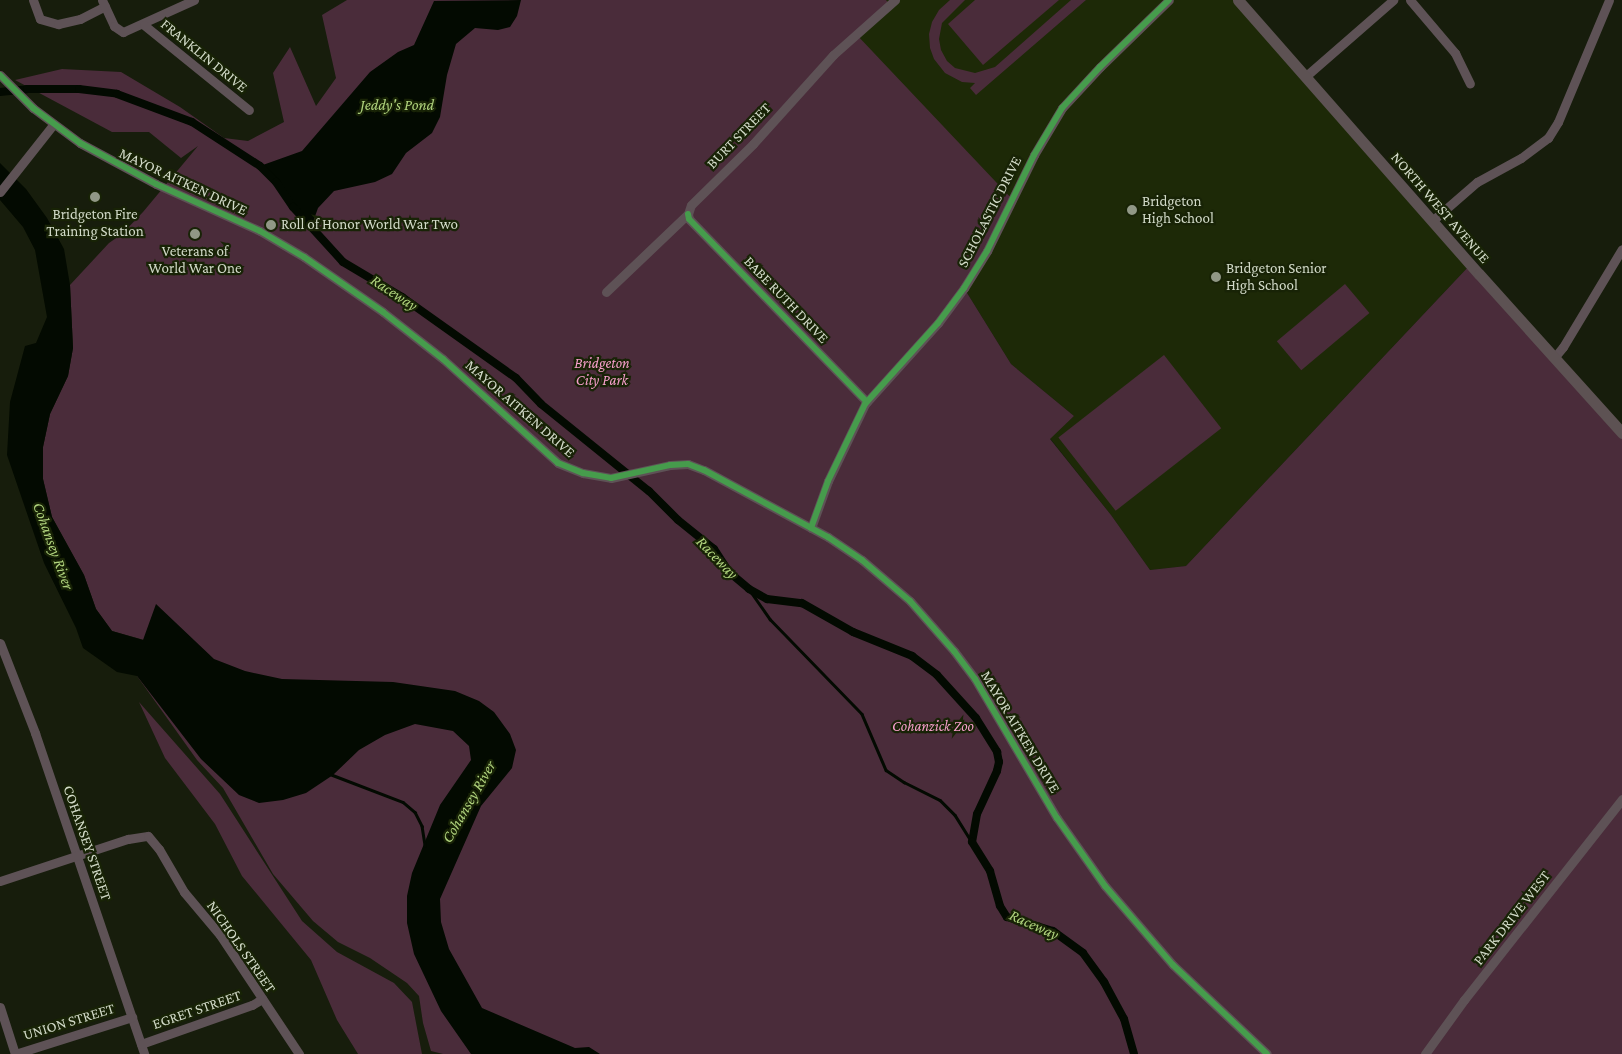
<!DOCTYPE html>
<html>
<head>
<meta charset="utf-8">
<style>
  body { margin:0 }
  #map { position:relative; width:1622px; height:1054px; overflow:hidden; background:#171d0c; font-family:"Crimson Pro",serif }
  div>[style] { position:absolute }
  .built>* { inset:0; background:#1d2907 }
  .green>* { inset:0; background:#4a2c3a; transform-origin:0 0 }
  .water>* { inset:0; background:#030a01 }
  .stream>* { height:2.5px; margin:-1.25px; padding:0 1.25px; transform-origin:1.25px; border-radius:1.25px; background:#030a01 }
  .canal>* { height:8px; margin:-4px; padding:0 4px; transform-origin:4px; border-radius:4px; background:#030a01 }
  .minor>* { height:9px; margin:-4.5px; padding:0 4.5px; transform-origin:4.5px; border-radius:4.5px; background:#5e5256 }
  .major>* { height:11px; margin:-5.5px; padding:0 5.5px; transform-origin:5.5px; border-radius:5.5px; background:#5d5253 }
  .cycleway>* { height:6px; margin:-3px; padding:0 3px; transform-origin:3px; border-radius:3px; background:#469c4c }
  .dots>* { width:14px; height:14px; translate:-50% -50%; box-sizing:border-box; border:2px solid #182306; border-radius:50% }
  span { translate:-50% -50%; white-space:nowrap; text-align:center; line-height:1.15; -webkit-text-stroke:4.5px #182306; paint-order:stroke }
  .street-label { font-size:15px; color:#d2dac8 }
  .poi-label { font-size:15px; color:#d2dac8 }
  .left { translate:0 -50%; text-align:left }
  .park-label { font-size:15px; color:#f79fcc; font-style:italic }
  .water-label { font-size:16px; color:#aed17c; font-style:italic }
</style>
</head>
<body>
<div id="map">
  <div class="built">
    <div style="clip-path:polygon(886px 0,1238px 0,1470px 265px,1186px 566px,1150px 570px,1111px 515px,1050px 438px,1074px 416px,1011px 364px,964px 288px,856px 34px,889px 5px)"></div>
  </div>
  <div class="green">
    <div style="clip-path:polygon(347px 0,886px 0,890px 5px,856px 34px,1013px 200px,964px 288px,1011px 364px,1074px 416px,1050px 439px,1111px 515px,1150px 570px,1186px 566px,1470px 265px,1622px 433px,1622px 1054px,443px 1054px,431px 1051px,423px 1023px,419px 996px,407px 983px,370px 958px,338px 942px,313px 921px,273px 874px,223px 788px,197px 760px,137px 676px,144px 640px,112px 631px,96px 609px,84px 575px,52px 517px,43px 479px,43px 447px,50px 414px,68px 376px,73px 348px,70px 285px,109px 243px,122px 234px,143px 212px,198px 146px,181px 158px,149px 132px,112px 132px,15px 80px,62px 69px,121px 72px,180px 107px,224px 138px,248px 141px,284px 122px,273px 73px,290px 47px,316px 106px,336px 78px,322px 15px)"></div>
    <div style="clip-path:polygon(950px 0,965px 0,942px 23px,939px 39px,941px 50px,947px 61px,955px 68px,975px 73px,995px 67px,1071px 0,1086px 0,976px 95px,970px 88px,975px 83px,962px 82px,945px 73px,934px 59px,930px 48px,929px 34px,932px 22px,939px 10px)"></div>
    <div style="clip-path:polygon(975px 0,1059px 0,983px 65px,948px 24px)"></div>
    <div style="left:1345px;top:284px;width:38px;height:89px;rotate:50deg"></div>
    <div style="left:1164px;top:355px;width:93px;height:134px;rotate:52deg"></div>
    <div style="clip-path:polygon(139px 702px,220px 794px,302px 921px,337px 952px,394px 983px,412px 1002px,422px 1054px,358px 1054px,337px 1020px,311px 960px,242px 876px,215px 824px,165px 758px)"></div>
  </div>
  <div class="water">
    <div style="clip-path:polygon(521px 0,517px 16px,510px 27px,498px 30px,475px 28px,456px 44px,447px 75px,440px 117px,432px 133px,406px 153px,392px 174px,375px 182px,334px 191px,318px 208px,312px 225px,293px 207px,276px 182px,260px 166px,302px 151px,370px 72px,398px 52px,414px 45px,434px 1px)"></div>
    <div style="clip-path:polygon(0 163px,26px 189px,47px 218px,64px 249px,70px 285px,73px 348px,68px 376px,50px 414px,43px 447px,43px 479px,52px 517px,84px 575px,96px 609px,112px 631px,143px 640px,156px 604px,214px 659px,245px 671px,282px 679px,393px 682px,455px 691px,479px 701px,494px 712px,510px 734px,516px 750px,512px 768px,481px 806px,440px 899px,441px 922px,449px 949px,482px 1008px,575px 1048px,589px 1047px,600px 1054px,471px 1054px,441px 1011px,414px 954px,407px 923px,407px 896px,412px 873px,440px 805px,471px 760px,469px 746px,453px 731px,415px 724px,385px 735px,359px 750px,333px 775px,306px 793px,283px 800px,259px 803px,239px 795px,201px 759px,137px 676px,117px 672px,83px 648px,76px 628px,44px 563px,7px 455px,10px 402px,25px 346px,36px 343px,47px 317px,35px 250px,23px 227px,0 200px)"></div>
  </div>
  <div class="stream">
    <div style="left:749px;top:589px;width:37px;rotate:55deg"></div>
    <div style="left:770px;top:619px;width:132px;rotate:45.9deg"></div>
    <div style="left:862px;top:714px;width:61px;rotate:66.8deg"></div>
    <div style="left:886px;top:770px;width:22px;rotate:34deg"></div>
    <div style="left:904px;top:782px;width:40px;rotate:26.6deg"></div>
    <div style="left:940px;top:800px;width:21px;rotate:45deg"></div>
    <div style="left:955px;top:815px;width:32px;rotate:58deg"></div>
    <div style="left:330px;top:774px;width:78px;rotate:21deg"></div>
    <div style="left:403px;top:802px;width:16px;rotate:40deg"></div>
    <div style="left:415px;top:812px;width:16px;rotate:63deg"></div>
    <div style="left:422px;top:826px;width:20px;rotate:81deg"></div>
  </div>
  <div class="canal">
    <div style="left:0;top:92px;width:27px;rotate:-6deg"></div>
    <div style="left:27px;top:89px;width:52px"></div>
    <div style="left:79px;top:89px;width:38px;rotate:7deg"></div>
    <div style="left:117px;top:94px;width:80px;rotate:20.5deg"></div>
    <div style="left:192px;top:122px;width:81px;rotate:32.9deg"></div>
    <div style="left:260px;top:166px;width:23px;rotate:45deg"></div>
    <div style="left:276px;top:182px;width:30px;rotate:56deg"></div>
    <div style="left:293px;top:207px;width:74px;rotate:47.7deg"></div>
    <div style="left:343px;top:262px;width:69px;rotate:30.7deg"></div>
    <div style="left:402px;top:297px;width:140px;rotate:35.4deg"></div>
    <div style="left:516px;top:378px;width:36px;rotate:46deg"></div>
    <div style="left:541px;top:404px;width:139px;rotate:38.9deg"></div>
    <div style="left:649px;top:491px;width:41px;rotate:45deg"></div>
    <div style="left:678px;top:520px;width:46px;rotate:38.9deg"></div>
    <div style="left:714px;top:549px;width:27px;rotate:57deg"></div>
    <div style="left:729px;top:572px;width:26px;rotate:40deg"></div>
    <div style="left:749px;top:589px;width:21px;rotate:29deg"></div>
    <div style="left:767px;top:599px;width:35px;rotate:7deg"></div>
    <div style="left:802px;top:603px;width:59px;rotate:29.6deg"></div>
    <div style="left:853px;top:632px;width:64px;rotate:22.1deg"></div>
    <div style="left:912px;top:656px;width:31px;rotate:37deg"></div>
    <div style="left:937px;top:675px;width:58px;rotate:47.8deg"></div>
    <div style="left:976px;top:718px;width:40px;rotate:58deg"></div>
    <div style="left:997px;top:752px;width:10px;rotate:79deg"></div>
    <div style="left:999px;top:762px;width:9px;rotate:103deg"></div>
    <div style="left:997px;top:771px;width:47px;rotate:114.9deg"></div>
    <div style="left:977px;top:814px;width:28px;rotate:100deg"></div>
    <div style="left:972px;top:842px;width:34px;rotate:58deg"></div>
    <div style="left:990px;top:871px;width:36px;rotate:74deg"></div>
    <div style="left:1000px;top:906px;width:13px;rotate:58deg"></div>
    <div style="left:1007px;top:917px;width:48px;rotate:16.9deg"></div>
    <div style="left:1053px;top:931px;width:37px;rotate:36deg"></div>
    <div style="left:1083px;top:953px;width:36px;rotate:54deg"></div>
    <div style="left:1104px;top:982px;width:42px;rotate:61.6deg"></div>
    <div style="left:1124px;top:1019px;width:36px;rotate:74deg"></div>
  </div>
  <div class="minor">
    <div style="left:33px;top:0;width:20px;rotate:70deg"></div>
    <div style="left:40px;top:19px;width:19px;rotate:16deg"></div>
    <div style="left:58px;top:24px;width:23px;rotate:-13deg"></div>
    <div style="left:80px;top:19px;width:28px;rotate:-27deg"></div>
    <div style="left:102px;top:0;width:29px;rotate:65deg"></div>
    <div style="left:114px;top:26px;width:11px;rotate:34deg"></div>
    <div style="left:123px;top:32px;width:78px;rotate:-24.3deg"></div>
    <div style="left:1410px;top:0;width:70px;rotate:49.7deg"></div>
    <div style="left:1455px;top:53px;width:34px;rotate:64deg"></div>
    <div style="left:144px;top:25px;width:135px;rotate:39deg"></div>
    <div style="left:0;top:75px;width:47px;rotate:45deg"></div>
    <div style="left:33px;top:108px;width:59px;rotate:36.7deg"></div>
    <div style="left:80px;top:143px;width:86px;rotate:28.3deg"></div>
    <div style="left:156px;top:184px;width:114px;rotate:24.3deg"></div>
    <div style="left:260px;top:231px;width:51px;rotate:30.6deg"></div>
    <div style="left:304px;top:257px;width:96px;rotate:34.8deg"></div>
    <div style="left:383px;top:312px;width:76px;rotate:38.1deg"></div>
    <div style="left:443px;top:359px;width:155px;rotate:42.1deg"></div>
    <div style="left:558px;top:463px;width:27px;rotate:22deg"></div>
    <div style="left:583px;top:473px;width:28px;rotate:10deg"></div>
    <div style="left:611px;top:478px;width:60px;rotate:-12.4deg"></div>
    <div style="left:670px;top:465px;width:18px;rotate:-3deg"></div>
    <div style="left:688px;top:464px;width:17px;rotate:21deg"></div>
    <div style="left:704px;top:470px;width:141px;rotate:28.4deg"></div>
    <div style="left:828px;top:537px;width:41px;rotate:34.1deg"></div>
    <div style="left:862px;top:560px;width:63px;rotate:40.5deg"></div>
    <div style="left:910px;top:601px;width:67px;rotate:48.7deg"></div>
    <div style="left:954px;top:651px;width:35px;rotate:53deg"></div>
    <div style="left:975px;top:679px;width:161px;rotate:59.5deg"></div>
    <div style="left:1057px;top:818px;width:83px;rotate:54.8deg"></div>
    <div style="left:1105px;top:886px;width:104px;rotate:49.3deg"></div>
    <div style="left:1173px;top:965px;width:129px;rotate:43.4deg"></div>
    <div style="left:1306px;top:76px;width:116px;rotate:-41.1deg"></div>
    <div style="left:0;top:192px;width:85px;rotate:-51.7deg"></div>
    <div style="left:688px;top:214px;width:5px;rotate:79deg"></div>
    <div style="left:689px;top:219px;width:255px;rotate:45.8deg"></div>
    <div style="left:1432px;top:221px;width:60px;rotate:-40.9deg"></div>
    <div style="left:1477px;top:182px;width:50px;rotate:-28.6deg"></div>
    <div style="left:1521px;top:158px;width:34px;rotate:-37deg"></div>
    <div style="left:1548px;top:138px;width:19px;rotate:-58deg"></div>
    <div style="left:1558px;top:122px;width:132px;rotate:-67.3deg"></div>
    <div style="left:606px;top:292px;width:113px;rotate:-43.6deg"></div>
    <div style="left:688px;top:214px;width:9px;rotate:-72deg"></div>
    <div style="left:691px;top:205px;width:87px;rotate:-44.5deg"></div>
    <div style="left:753px;top:144px;width:120px;rotate:-48deg"></div>
    <div style="left:833px;top:55px;width:83px;rotate:-41.6deg"></div>
    <div style="left:1554px;top:358px;width:14px;rotate:-51deg"></div>
    <div style="left:1563px;top:347px;width:114px;rotate:-59deg"></div>
    <div style="left:811px;top:528px;width:50px;rotate:-70.1deg"></div>
    <div style="left:828px;top:481px;width:85px;rotate:-64.3deg"></div>
    <div style="left:865px;top:404px;width:109px;rotate:-48deg"></div>
    <div style="left:938px;top:323px;width:44px;rotate:-53.4deg"></div>
    <div style="left:964px;top:288px;width:44px;rotate:-58.1deg"></div>
    <div style="left:987px;top:251px;width:107px;rotate:-63.9deg"></div>
    <div style="left:1034px;top:155px;width:55px;rotate:-59.2deg"></div>
    <div style="left:1062px;top:108px;width:56px;rotate:-47.2deg"></div>
    <div style="left:1100px;top:67px;width:96px;rotate:-44.2deg"></div>
    <div style="left:0;top:643px;width:97px;rotate:68.7deg"></div>
    <div style="left:35px;top:733px;width:339px;rotate:71.2deg"></div>
    <div style="left:0;top:881px;width:135px;rotate:-18.2deg"></div>
    <div style="left:128px;top:839px;width:20px;rotate:-9deg"></div>
    <div style="left:148px;top:836px;width:17px;rotate:50deg"></div>
    <div style="left:159px;top:849px;width:50px;rotate:59.8deg"></div>
    <div style="left:184px;top:892px;width:56px;rotate:50.1deg"></div>
    <div style="left:220px;top:935px;width:143px;rotate:56.4deg"></div>
    <div style="left:0;top:1007px;width:49px;rotate:72.3deg"></div>
    <div style="left:141px;top:1044px;width:118px;rotate:-19.4deg"></div>
    <div style="left:252px;top:1005px;width:12px;rotate:-31deg"></div>
    <div style="left:15px;top:1054px;width:123px;rotate:-17.5deg"></div>
    <div style="left:1425px;top:1054px;width:67px;rotate:-54.2deg"></div>
    <div style="left:1464px;top:1000px;width:256px;rotate:-51.8deg"></div>
  </div>
  <div class="major">
    <div style="left:1238px;top:0;width:365px;rotate:48.7deg"></div>
    <div style="left:1479px;top:274px;width:214px;rotate:48deg"></div>
  </div>
  <div class="cycleway">
    <div style="left:0;top:75px;width:47px;rotate:45deg"></div>
    <div style="left:33px;top:108px;width:59px;rotate:36.7deg"></div>
    <div style="left:80px;top:143px;width:86px;rotate:28.3deg"></div>
    <div style="left:156px;top:184px;width:114px;rotate:24.3deg"></div>
    <div style="left:260px;top:231px;width:51px;rotate:30.6deg"></div>
    <div style="left:304px;top:257px;width:96px;rotate:34.8deg"></div>
    <div style="left:383px;top:312px;width:76px;rotate:38.1deg"></div>
    <div style="left:443px;top:359px;width:155px;rotate:42.1deg"></div>
    <div style="left:558px;top:463px;width:27px;rotate:22deg"></div>
    <div style="left:583px;top:473px;width:28px;rotate:10deg"></div>
    <div style="left:611px;top:478px;width:60px;rotate:-12.4deg"></div>
    <div style="left:670px;top:465px;width:18px;rotate:-3deg"></div>
    <div style="left:688px;top:464px;width:17px;rotate:21deg"></div>
    <div style="left:704px;top:470px;width:141px;rotate:28.4deg"></div>
    <div style="left:828px;top:537px;width:41px;rotate:34.1deg"></div>
    <div style="left:862px;top:560px;width:63px;rotate:40.5deg"></div>
    <div style="left:910px;top:601px;width:67px;rotate:48.7deg"></div>
    <div style="left:954px;top:651px;width:35px;rotate:53deg"></div>
    <div style="left:975px;top:679px;width:161px;rotate:59.5deg"></div>
    <div style="left:1057px;top:818px;width:83px;rotate:54.8deg"></div>
    <div style="left:1105px;top:886px;width:104px;rotate:49.3deg"></div>
    <div style="left:1173px;top:965px;width:129px;rotate:43.4deg"></div>
    <div style="left:688px;top:214px;width:5px;rotate:79deg"></div>
    <div style="left:689px;top:219px;width:255px;rotate:45.8deg"></div>
    <div style="left:811px;top:528px;width:50px;rotate:-70.1deg"></div>
    <div style="left:828px;top:481px;width:85px;rotate:-64.3deg"></div>
    <div style="left:865px;top:404px;width:109px;rotate:-48deg"></div>
    <div style="left:938px;top:323px;width:44px;rotate:-53.4deg"></div>
    <div style="left:964px;top:288px;width:44px;rotate:-58.1deg"></div>
    <div style="left:987px;top:251px;width:107px;rotate:-63.9deg"></div>
    <div style="left:1034px;top:155px;width:55px;rotate:-59.2deg"></div>
    <div style="left:1062px;top:108px;width:56px;rotate:-47.2deg"></div>
    <div style="left:1100px;top:67px;width:96px;rotate:-44.2deg"></div>
  </div>
  <div class="dots">
    <div style="left:95px;top:197px;background:#919886"></div>
    <div style="left:1132px;top:210px;background:#919886"></div>
    <div style="left:271px;top:225px;background:#919886"></div>
    <div style="left:195px;top:234px;background:#919886"></div>
    <div style="left:1216px;top:277px;background:#919886"></div>
  </div>
  <div class="street-label">
    <span style="left:204px;top:56px;rotate:39deg">FRANKLIN DRIVE</span>
    <span style="left:739px;top:136px;rotate:-46deg">BURT STREET</span>
    <span style="left:183px;top:182px;rotate:25deg">MAYOR AITKEN DRIVE</span>
    <span style="left:1440px;top:208px;rotate:49deg">NORTH WEST AVENUE</span>
    <span style="left:990px;top:212px;rotate:-63deg">SCHOLASTIC DRIVE</span>
    <span style="left:786px;top:300px;rotate:46deg">BABE RUTH DRIVE</span>
    <span style="left:520px;top:409px;rotate:41deg">MAYOR AITKEN DRIVE</span>
    <span style="left:1020px;top:732px;rotate:59deg">MAYOR AITKEN DRIVE</span>
    <span style="left:87px;top:843px;rotate:71deg">COHANSEY STREET</span>
    <span style="left:1512px;top:918px;rotate:-52deg">PARK DRIVE WEST</span>
    <span style="left:241px;top:947px;rotate:55deg">NICHOLS STREET</span>
    <span style="left:197px;top:1010px;rotate:-19deg">EGRET STREET</span>
    <span style="left:69px;top:1022px;rotate:-17deg">UNION STREET</span>
  </div>
  <div class="poi-label">
    <span class="left" style="left:1142px;top:210px">Bridgeton<br>High School</span>
    <span style="left:95px;top:223px">Bridgeton Fire<br>Training Station</span>
    <span class="left" style="left:281px;top:225px">Roll of Honor World War Two</span>
    <span style="left:195px;top:260px">Veterans of<br>World War One</span>
    <span class="left" style="left:1226px;top:277px">Bridgeton Senior<br>High School</span>
  </div>
  <div class="park-label">
    <span style="left:602px;top:372px">Bridgeton<br>City Park</span>
    <span style="left:933px;top:727px">Cohanzick Zoo</span>
  </div>
  <div class="water-label">
    <span style="left:397px;top:105px">Jeddy's Pond</span>
    <span style="left:394px;top:293px;rotate:33deg">Raceway</span>
    <span style="left:53px;top:546px;rotate:70deg">Cohansey River</span>
    <span style="left:717px;top:558px;rotate:46deg">Raceway</span>
    <span style="left:469px;top:802px;rotate:-60deg">Cohansey River</span>
    <span style="left:1034px;top:925px;rotate:24deg">Raceway</span>
  </div>
</div>
</body>
</html>
